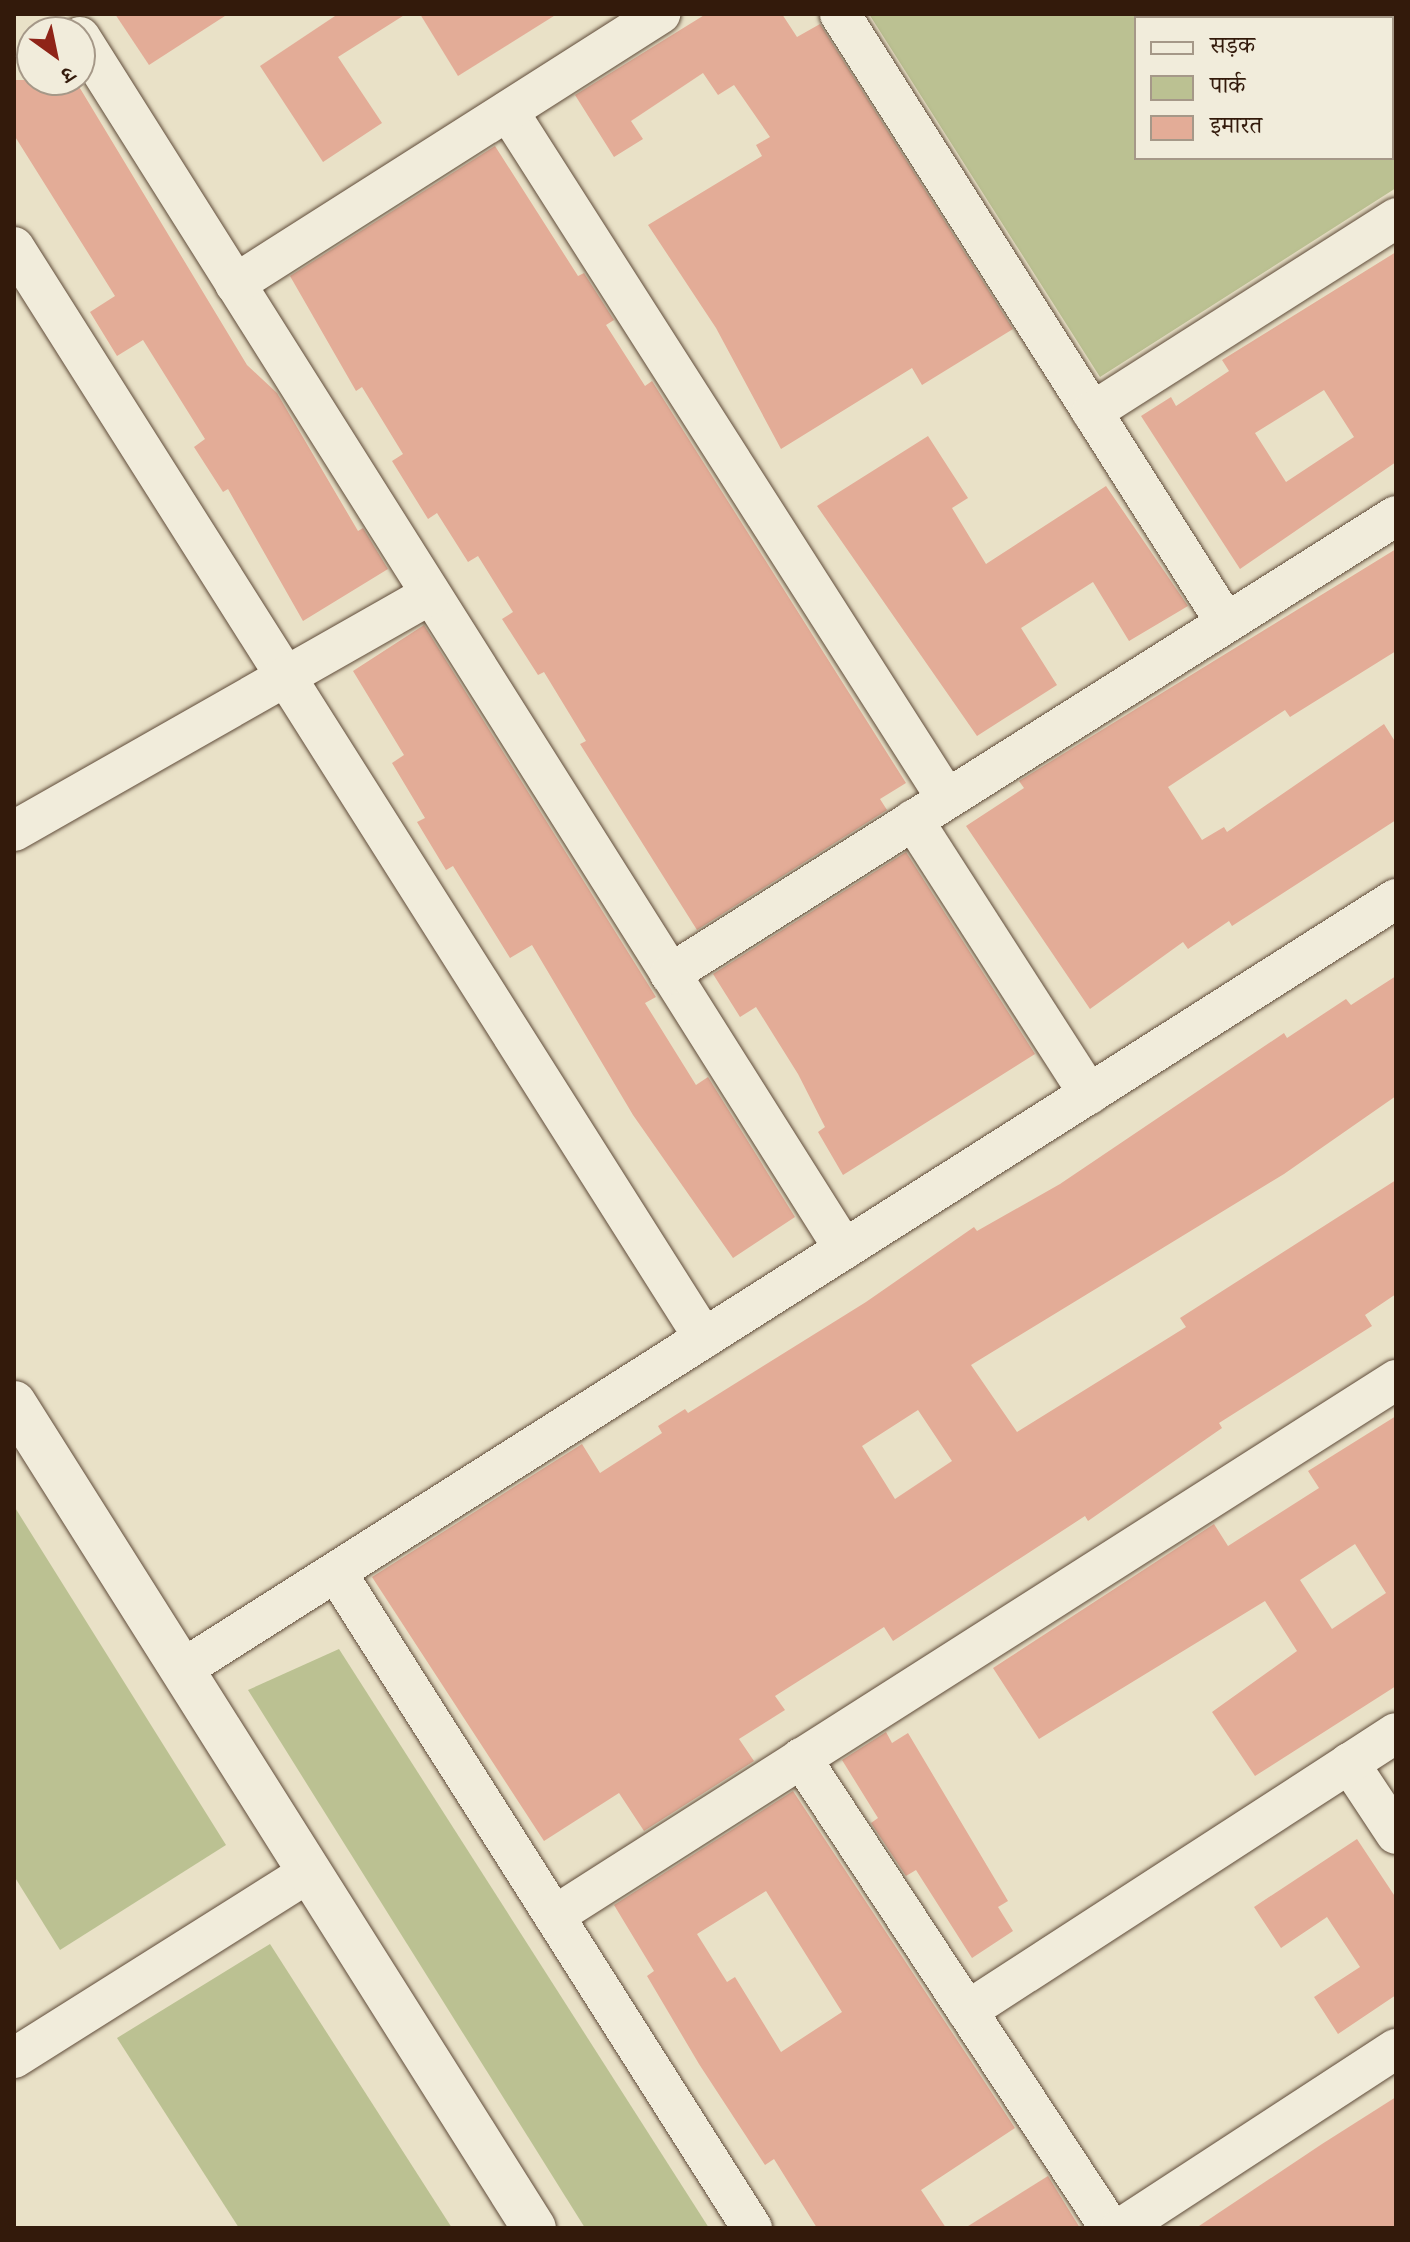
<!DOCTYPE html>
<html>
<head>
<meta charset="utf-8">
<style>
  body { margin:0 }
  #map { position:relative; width:1410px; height:2242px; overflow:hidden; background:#e9e1c7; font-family:Cardo,"Noto Serif Devanagari",serif }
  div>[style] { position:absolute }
  .green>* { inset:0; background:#bbc192 }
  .building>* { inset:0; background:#e3ac97 }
  .roads { filter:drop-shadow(0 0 2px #604c3a) drop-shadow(0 0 2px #604c3a) }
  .street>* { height:40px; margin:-20px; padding:0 20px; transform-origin:20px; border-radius:20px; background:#f1ecdb }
  .secondary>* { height:44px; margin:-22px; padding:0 22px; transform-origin:22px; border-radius:22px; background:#f1ecdb }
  span { translate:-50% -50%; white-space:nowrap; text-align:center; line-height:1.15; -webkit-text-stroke:6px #f1ecdb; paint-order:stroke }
  .frame { position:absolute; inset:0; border:16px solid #331a0b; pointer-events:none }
  .legend { position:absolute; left:1134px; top:16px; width:260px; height:144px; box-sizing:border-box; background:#f1ecdb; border:2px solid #a59888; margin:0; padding:10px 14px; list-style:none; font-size:24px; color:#331a0b }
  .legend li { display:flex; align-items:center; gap:16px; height:40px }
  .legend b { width:40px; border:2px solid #a59888 }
  .north { position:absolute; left:16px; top:16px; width:80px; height:80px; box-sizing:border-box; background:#f1ecdb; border:2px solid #a59888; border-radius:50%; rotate:147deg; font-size:22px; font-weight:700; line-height:32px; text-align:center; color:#331a0b }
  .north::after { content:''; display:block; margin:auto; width:28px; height:36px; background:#8f2418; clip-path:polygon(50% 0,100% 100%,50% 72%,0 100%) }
</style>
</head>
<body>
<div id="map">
  <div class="green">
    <div style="clip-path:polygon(869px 14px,1368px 14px,1136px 18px,1136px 158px,1392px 158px,1392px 51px,1396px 188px,1100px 377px)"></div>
    <div style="clip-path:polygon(14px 1506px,226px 1845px,60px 1950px,14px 1876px)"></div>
    <div style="clip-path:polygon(339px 1649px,709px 2228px,585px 2228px,248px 1690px)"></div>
    <div style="clip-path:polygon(270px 1944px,452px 2228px,239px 2228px,117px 2038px)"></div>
  </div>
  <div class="building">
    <div style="clip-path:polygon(115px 14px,228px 14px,149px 65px)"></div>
    <div style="clip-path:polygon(338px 14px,406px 14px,338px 57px,382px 123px,323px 162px,260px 66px)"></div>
    <div style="clip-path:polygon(420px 14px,557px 14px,458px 76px)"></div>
    <div style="clip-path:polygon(706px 14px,782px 14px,797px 37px,820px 24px,1013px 329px,922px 385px,912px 368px,781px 449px,716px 328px,648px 225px,762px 156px,756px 145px,770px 137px,734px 85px,718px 95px,703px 73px,631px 121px,643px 139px,614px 157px,575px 95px)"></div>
    <div style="clip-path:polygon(14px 80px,75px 80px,247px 365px,277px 393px,358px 531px,363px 528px,388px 569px,303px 621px,228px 489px,223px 492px,194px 447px,205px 439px,143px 340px,117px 356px,90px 312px,115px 296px,14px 135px)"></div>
    <div style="clip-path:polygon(495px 146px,578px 276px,584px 273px,614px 320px,606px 325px,645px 386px,652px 381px,906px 783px,880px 799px,887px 810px,697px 930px,580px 744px,586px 741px,544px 672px,538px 675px,502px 619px,513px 612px,478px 556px,468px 562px,437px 513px,428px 519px,392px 461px,403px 454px,362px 387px,356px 391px,290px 276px)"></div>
    <div style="clip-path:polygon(evenodd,1396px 252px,1396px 462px,1240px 569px,1141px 416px,1171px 397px,1176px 406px,1229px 371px,1222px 360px,1396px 252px,1324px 390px,1354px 437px,1286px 482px,1255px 433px,1324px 390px)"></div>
    <div style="clip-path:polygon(928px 436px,968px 498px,952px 508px,986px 564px,1106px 486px,1188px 606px,1129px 641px,1093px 582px,1021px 628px,1057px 685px,977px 736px,817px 506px)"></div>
    <div style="clip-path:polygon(1396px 549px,1396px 651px,1290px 717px,1285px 710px,1168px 787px,1202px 840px,1224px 827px,1227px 832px,1384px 724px,1396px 743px,1396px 820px,1232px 926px,1229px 921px,1188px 949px,1183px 942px,1090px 1009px,966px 826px,1024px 788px,1019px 781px)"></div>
    <div style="clip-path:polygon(424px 625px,656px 997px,645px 1003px,696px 1085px,708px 1077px,795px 1217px,733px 1258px,633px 1115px,532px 945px,510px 958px,453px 866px,446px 870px,417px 822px,425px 818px,392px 763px,404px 755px,353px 671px)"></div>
    <div style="clip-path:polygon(906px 852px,1035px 1054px,843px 1175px,818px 1132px,825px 1127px,798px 1074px,756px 1007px,740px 1017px,713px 974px)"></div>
    <div style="clip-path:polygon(evenodd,1396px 976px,1396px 1096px,1284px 1174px,971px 1365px,1017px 1432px,1186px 1327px,1180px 1318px,1396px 1180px,1396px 1294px,1365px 1315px,1372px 1326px,1219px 1423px,1222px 1428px,1088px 1521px,1085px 1516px,893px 1641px,884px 1627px,775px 1696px,785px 1710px,739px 1739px,754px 1761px,644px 1831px,619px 1793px,544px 1841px,372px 1577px,582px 1444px,600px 1473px,662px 1433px,658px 1426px,685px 1409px,688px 1413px,866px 1302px,974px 1227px,977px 1231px,1060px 1184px,1284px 1033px,1287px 1038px,1346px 999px,1351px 1005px,1396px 976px,918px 1410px,952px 1461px,895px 1499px,862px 1446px,918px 1410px)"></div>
    <div style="clip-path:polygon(evenodd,1396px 1416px,1396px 1686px,1255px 1776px,1212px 1712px,1297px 1651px,1265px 1601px,1039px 1739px,993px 1668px,1214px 1524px,1228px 1546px,1319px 1488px,1308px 1471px,1396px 1416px,1355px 1544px,1386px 1593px,1332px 1629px,1300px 1580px,1355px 1544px)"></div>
    <div style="clip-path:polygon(886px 1732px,892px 1743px,908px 1733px,1008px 1901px,998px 1907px,1013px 1931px,972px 1958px,916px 1870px,906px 1876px,871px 1823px,878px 1818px,842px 1760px)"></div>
    <div style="clip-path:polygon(evenodd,793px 1791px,1015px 2128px,921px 2190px,946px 2228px,817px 2228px,774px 2159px,765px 2165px,699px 2064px,647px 1976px,654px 1971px,614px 1905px,793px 1791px,766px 1891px,842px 2012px,781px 2052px,735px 1977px,727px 1982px,697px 1934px,766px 1891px)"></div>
    <div style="clip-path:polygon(1357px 1839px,1396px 1898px,1396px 1995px,1338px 2034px,1314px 1997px,1360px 1967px,1327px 1917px,1281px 1948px,1254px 1907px)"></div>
    <div style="clip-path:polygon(1396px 2097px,1396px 2228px,1196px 2228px,1322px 2144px)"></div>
    <div style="clip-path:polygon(1048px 2176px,1080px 2228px,965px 2228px)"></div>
  </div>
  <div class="roads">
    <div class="street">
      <div style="left:840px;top:14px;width:721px;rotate:57.63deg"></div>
      <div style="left:80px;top:37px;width:1433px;rotate:57.77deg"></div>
      <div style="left:508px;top:111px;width:816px;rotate:57.46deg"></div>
      <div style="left:14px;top:247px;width:1291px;rotate:57.69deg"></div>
      <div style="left:235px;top:284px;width:504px;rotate:-32.43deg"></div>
      <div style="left:1092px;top:412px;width:361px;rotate:-32.5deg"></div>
      <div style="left:913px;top:820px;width:326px;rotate:57.3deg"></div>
      <div style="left:14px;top:831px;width:478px;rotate:-29.6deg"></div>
      <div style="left:670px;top:974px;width:858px;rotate:-32.25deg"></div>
      <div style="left:336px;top:1572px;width:777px;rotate:57.62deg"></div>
      <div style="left:181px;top:1670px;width:1439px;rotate:-32.4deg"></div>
      <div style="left:801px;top:1758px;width:562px;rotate:56.68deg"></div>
      <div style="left:1349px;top:1763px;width:85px;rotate:56.5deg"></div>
      <div style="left:554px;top:1916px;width:998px;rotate:-32.48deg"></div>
      <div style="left:967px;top:2011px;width:511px;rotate:-32.94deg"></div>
      <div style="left:14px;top:2058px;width:347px;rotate:-32.2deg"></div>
      <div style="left:1121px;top:2228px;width:328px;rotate:-33.1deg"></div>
    </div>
    <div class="secondary">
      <div style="left:14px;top:1403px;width:975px;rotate:57.78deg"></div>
    </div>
  </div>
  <div class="frame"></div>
  <ul class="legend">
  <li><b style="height:10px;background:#f1ecdb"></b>सड़क</li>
  <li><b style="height:22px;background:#bbc192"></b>पार्क</li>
  <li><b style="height:22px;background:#e3ac97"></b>इमारत</li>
  </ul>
  <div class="north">उ</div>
</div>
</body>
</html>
